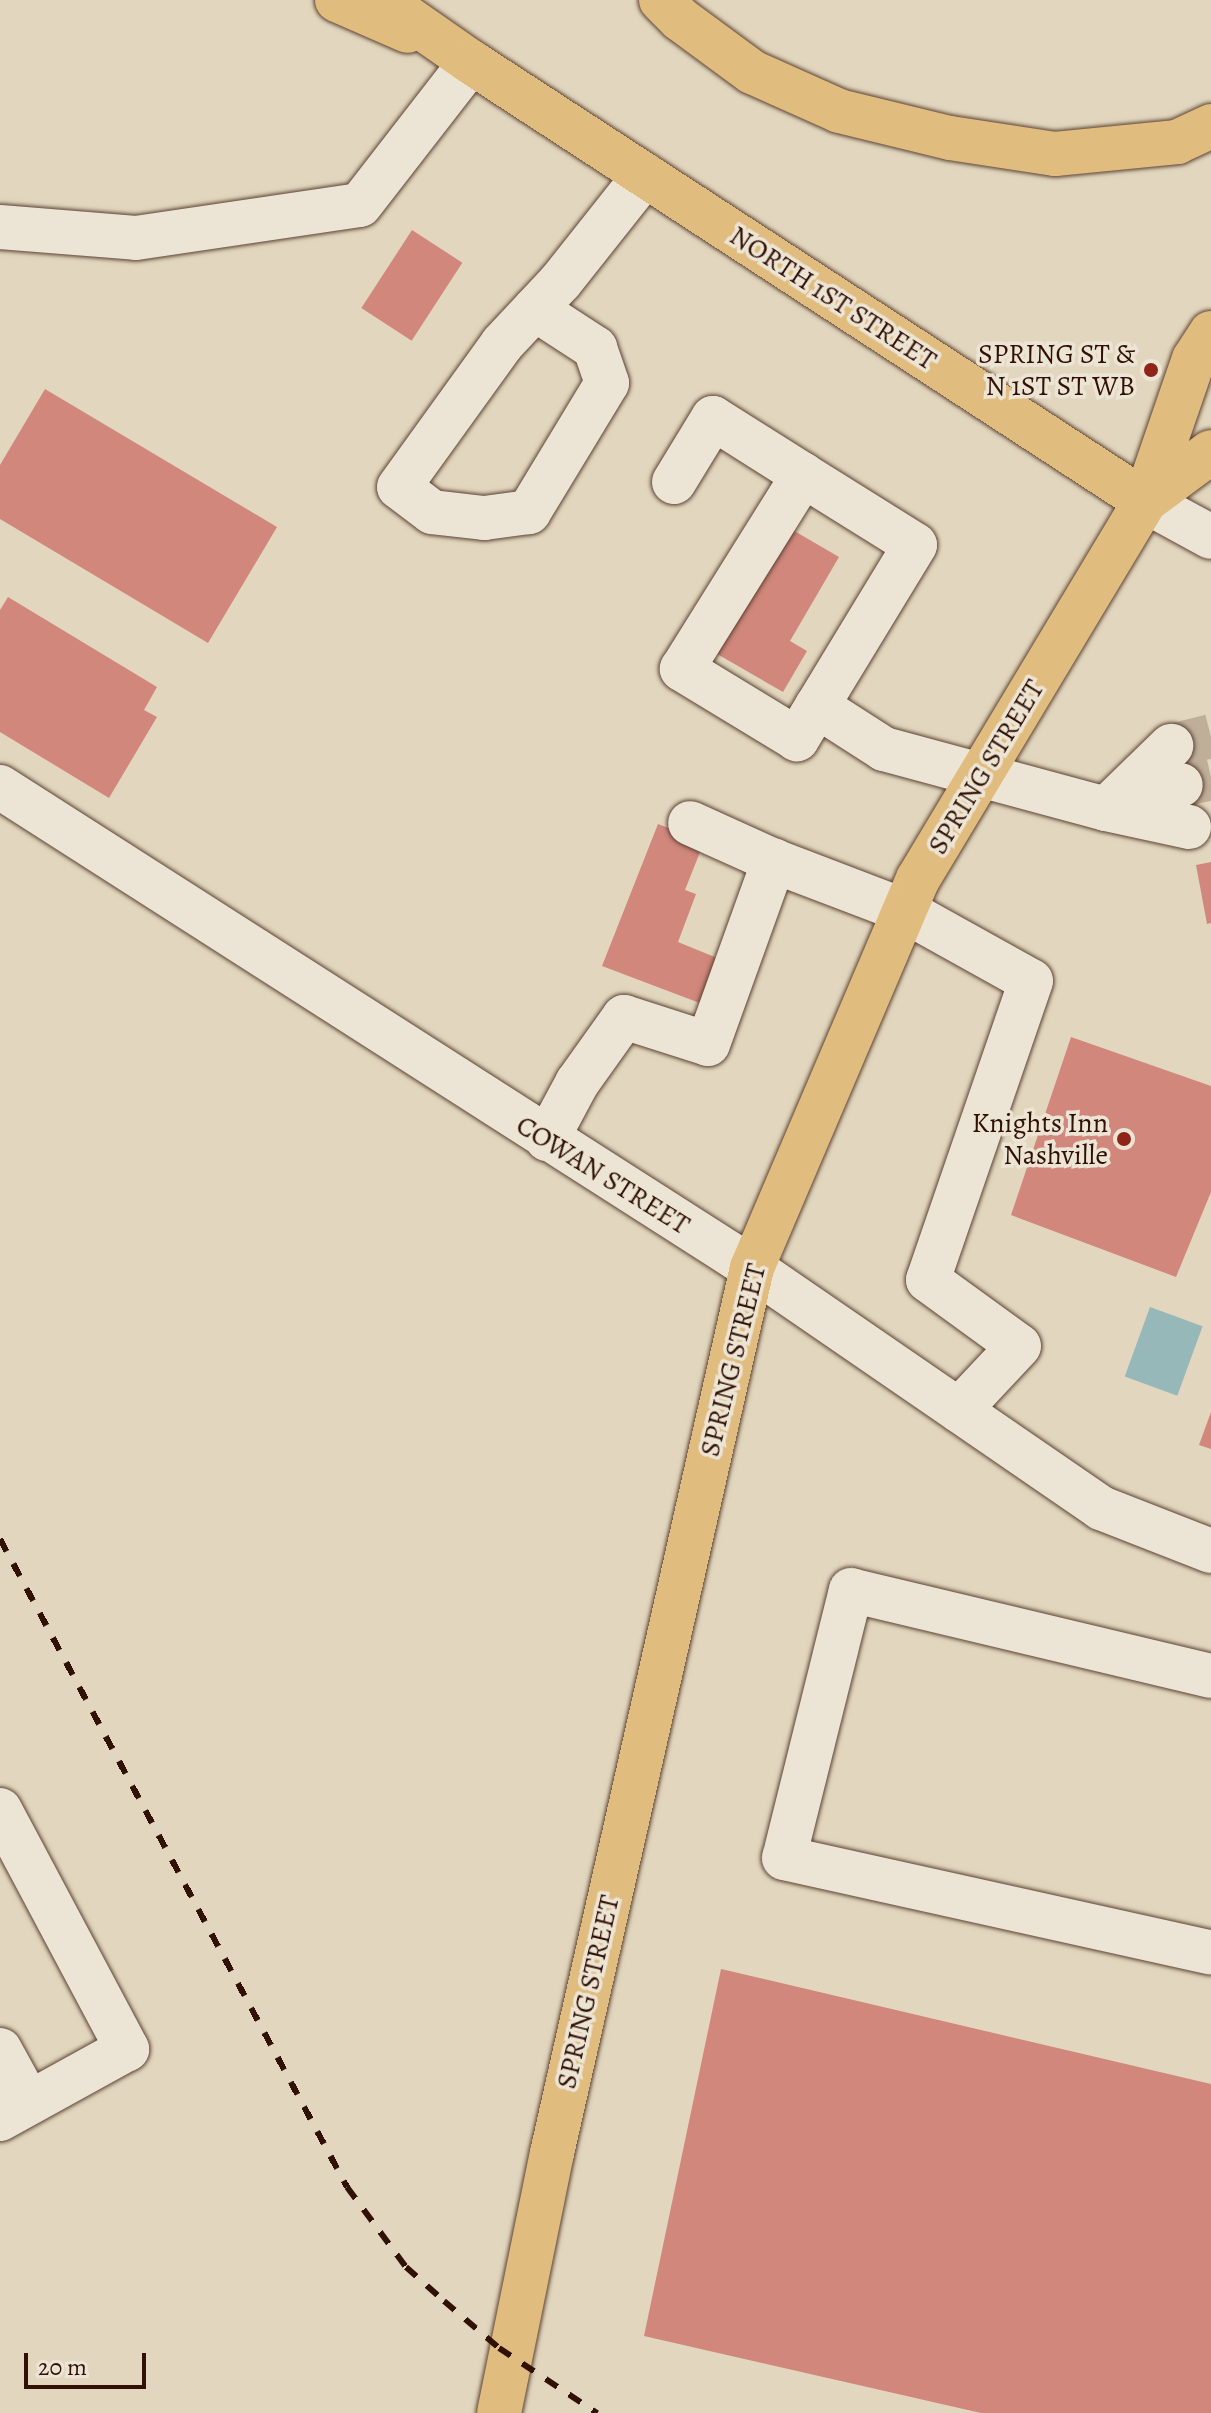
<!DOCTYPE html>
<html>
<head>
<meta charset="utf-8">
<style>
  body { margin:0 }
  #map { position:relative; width:1211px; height:2413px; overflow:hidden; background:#e2d7be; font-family:Alegreya,serif }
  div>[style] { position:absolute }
  .water>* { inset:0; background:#97b8b9; transform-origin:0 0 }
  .building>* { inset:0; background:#d1877b; transform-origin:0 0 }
  .minor-tunnel>* { height:44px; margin-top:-22px; transform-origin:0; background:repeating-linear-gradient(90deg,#bfaf99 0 44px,transparent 0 66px) }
  .roads { filter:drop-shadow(0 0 2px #5d4233) drop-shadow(0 0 2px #5d4233) }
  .minor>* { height:44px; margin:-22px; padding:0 22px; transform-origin:22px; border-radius:22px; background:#ece5d5 }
  .major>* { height:44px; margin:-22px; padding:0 22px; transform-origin:22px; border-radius:22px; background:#e1bc7f }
  .highway>* { height:44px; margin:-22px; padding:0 22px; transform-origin:22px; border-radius:22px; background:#e1bc7f }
  .rail>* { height:6px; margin-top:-3px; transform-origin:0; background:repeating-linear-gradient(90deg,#311105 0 14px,transparent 0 28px) }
  .dots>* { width:22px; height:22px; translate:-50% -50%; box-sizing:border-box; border:4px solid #ece5d5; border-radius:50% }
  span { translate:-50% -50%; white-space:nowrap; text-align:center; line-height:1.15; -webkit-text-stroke:7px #ece5d5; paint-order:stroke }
  .street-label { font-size:28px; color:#311105 }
  .poi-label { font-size:28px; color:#311105 }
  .right { translate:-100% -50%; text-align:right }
  .scale { position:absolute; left:24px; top:2353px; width:122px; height:36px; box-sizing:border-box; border:4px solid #311105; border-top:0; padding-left:10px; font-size:24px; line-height:28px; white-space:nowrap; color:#311105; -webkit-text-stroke:6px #ece5d5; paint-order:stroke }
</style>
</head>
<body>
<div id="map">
  <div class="water">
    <div style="left:1150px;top:1307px;width:56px;height:74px;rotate:20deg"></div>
  </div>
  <div class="building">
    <div style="left:412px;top:230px;width:60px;height:93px;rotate:33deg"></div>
    <div style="clip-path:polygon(45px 389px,277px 527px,208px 643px,0 519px,0 465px)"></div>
    <div style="clip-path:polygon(779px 522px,839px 557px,790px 641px,807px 651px,783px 692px,705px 647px)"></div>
    <div style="clip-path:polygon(8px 597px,157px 687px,144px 710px,157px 717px,109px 798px,0 732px,0 610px)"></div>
    <div style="clip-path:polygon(658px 824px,704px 842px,685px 890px,696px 894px,678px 942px,722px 960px,705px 1005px,602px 966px)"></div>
    <div style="clip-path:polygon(1211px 862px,1211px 923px,1207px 924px,1196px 865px)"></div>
    <div style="clip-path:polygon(1071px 1037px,1211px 1086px,1211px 1192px,1176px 1277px,1011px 1215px)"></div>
    <div style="clip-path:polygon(1211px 1412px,1211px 1449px,1199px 1445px)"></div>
    <div style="clip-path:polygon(721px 1969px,1211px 2084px,1211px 2413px,981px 2413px,644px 2336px)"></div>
  </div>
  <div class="minor-tunnel">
    <div style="left:1171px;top:746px;width:41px;rotate:-14deg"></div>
    <div style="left:1181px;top:785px;width:31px;rotate:-13deg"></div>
  </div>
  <div class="roads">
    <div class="minor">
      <div style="left:0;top:227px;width:136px;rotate:4.6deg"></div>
      <div style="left:136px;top:238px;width:226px;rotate:-8.4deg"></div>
      <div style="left:360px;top:205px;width:181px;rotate:-52.2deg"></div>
      <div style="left:535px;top:309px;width:72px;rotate:33deg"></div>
      <div style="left:595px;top:348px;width:37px;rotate:71deg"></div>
      <div style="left:607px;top:383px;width:151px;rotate:121.2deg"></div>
      <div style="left:529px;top:512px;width:45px;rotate:172.4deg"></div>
      <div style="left:484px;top:518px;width:52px;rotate:-173.4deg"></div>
      <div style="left:432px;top:512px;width:41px;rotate:-142.9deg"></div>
      <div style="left:399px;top:487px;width:176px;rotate:-54.2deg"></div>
      <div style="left:502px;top:344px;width:86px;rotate:-46.9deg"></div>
      <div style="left:561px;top:281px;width:135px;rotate:-51.6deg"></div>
      <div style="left:674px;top:482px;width:75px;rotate:-58.6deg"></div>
      <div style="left:713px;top:418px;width:107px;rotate:32.3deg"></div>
      <div style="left:1145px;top:501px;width:75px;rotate:28.6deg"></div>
      <div style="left:817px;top:706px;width:39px;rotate:121deg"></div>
      <div style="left:797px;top:739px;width:135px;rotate:-148.7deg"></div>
      <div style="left:682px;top:669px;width:229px;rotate:-58deg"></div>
      <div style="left:803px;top:475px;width:132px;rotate:32deg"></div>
      <div style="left:915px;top:545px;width:188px;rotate:121.3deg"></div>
      <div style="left:817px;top:706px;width:80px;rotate:32.7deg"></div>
      <div style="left:884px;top:749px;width:230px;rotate:15.1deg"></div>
      <div style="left:1106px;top:809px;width:85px;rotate:12.2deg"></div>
      <div style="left:0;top:787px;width:893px;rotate:32.6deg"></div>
      <div style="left:752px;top:1268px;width:424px;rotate:34.5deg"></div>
      <div style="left:1101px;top:1508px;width:118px;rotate:21.4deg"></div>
      <div style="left:1116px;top:806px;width:68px;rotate:-17.9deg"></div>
      <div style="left:1106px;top:809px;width:91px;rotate:-44.1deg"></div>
      <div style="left:774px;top:861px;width:140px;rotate:20.9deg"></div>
      <div style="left:905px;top:911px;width:144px;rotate:29.1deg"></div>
      <div style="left:1031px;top:981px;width:316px;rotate:109deg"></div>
      <div style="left:928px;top:1280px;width:112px;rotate:36deg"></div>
      <div style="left:1019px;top:1346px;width:88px;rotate:133.2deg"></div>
      <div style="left:547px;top:1139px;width:64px;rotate:-61.8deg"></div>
      <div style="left:577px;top:1083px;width:81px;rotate:-54.5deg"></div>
      <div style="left:624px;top:1017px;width:88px;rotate:17.8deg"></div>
      <div style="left:708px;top:1044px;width:195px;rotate:-70.2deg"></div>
      <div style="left:774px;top:861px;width:92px;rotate:-155.7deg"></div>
      <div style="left:1211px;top:1676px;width:370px;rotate:-166.6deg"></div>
      <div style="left:851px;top:1590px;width:276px;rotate:104deg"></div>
      <div style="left:784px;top:1858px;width:437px;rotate:12.5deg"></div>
      <div style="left:0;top:1810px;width:271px;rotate:62deg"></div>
      <div style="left:127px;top:2049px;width:145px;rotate:151.1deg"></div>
      <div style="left:0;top:2050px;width:60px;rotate:61.3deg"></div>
    </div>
    <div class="major">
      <div style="left:337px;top:0;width:77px;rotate:23.6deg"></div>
      <div style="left:382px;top:0;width:108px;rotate:34.9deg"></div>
      <div style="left:471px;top:62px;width:804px;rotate:33.08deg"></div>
      <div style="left:1145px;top:501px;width:82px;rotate:-36.6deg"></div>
      <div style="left:499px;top:2413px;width:265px;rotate:-78.5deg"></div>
      <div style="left:552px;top:2153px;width:907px;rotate:-77.27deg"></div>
      <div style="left:752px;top:1268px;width:423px;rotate:-66.9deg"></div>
      <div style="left:918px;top:879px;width:441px;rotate:-59deg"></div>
      <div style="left:1145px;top:501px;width:150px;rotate:-71deg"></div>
      <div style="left:1194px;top:359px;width:31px;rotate:-57deg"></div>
    </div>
    <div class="highway">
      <div style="left:661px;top:0;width:27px;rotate:45deg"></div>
      <div style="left:680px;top:19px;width:89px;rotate:36.4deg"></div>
      <div style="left:752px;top:72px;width:95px;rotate:24.1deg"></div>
      <div style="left:839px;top:111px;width:114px;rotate:13.7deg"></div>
      <div style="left:950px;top:138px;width:106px;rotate:8.7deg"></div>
      <div style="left:1055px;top:154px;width:123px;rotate:-5.6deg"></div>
      <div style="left:1177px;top:142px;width:38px;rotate:-25deg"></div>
    </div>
  </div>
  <div class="rail">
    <div style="left:0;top:1539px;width:735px;rotate:61.83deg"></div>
    <div style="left:347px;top:2187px;width:99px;rotate:53.6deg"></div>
    <div style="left:406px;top:2267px;width:51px;rotate:41.8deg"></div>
    <div style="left:444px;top:2301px;width:72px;rotate:40.5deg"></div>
    <div style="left:499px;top:2348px;width:118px;rotate:33.6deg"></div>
  </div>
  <div class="dots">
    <div style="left:1151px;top:370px;background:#8f2418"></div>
    <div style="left:1124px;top:1139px;background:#8f2418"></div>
  </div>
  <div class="street-label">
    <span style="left:833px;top:298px;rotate:33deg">NORTH 1ST STREET</span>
    <span style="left:986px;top:767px;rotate:-59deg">SPRING STREET</span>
    <span style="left:603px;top:1175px;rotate:32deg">COWAN STREET</span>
    <span style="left:733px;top:1360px;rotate:-76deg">SPRING STREET</span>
    <span style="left:588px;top:1992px;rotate:-77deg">SPRING STREET</span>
  </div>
  <div class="poi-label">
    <span class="right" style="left:1135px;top:370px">SPRING ST &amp;<br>N 1ST ST WB</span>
    <span class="right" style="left:1108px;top:1139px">Knights Inn<br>Nashville</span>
  </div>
  <div class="scale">20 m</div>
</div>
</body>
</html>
